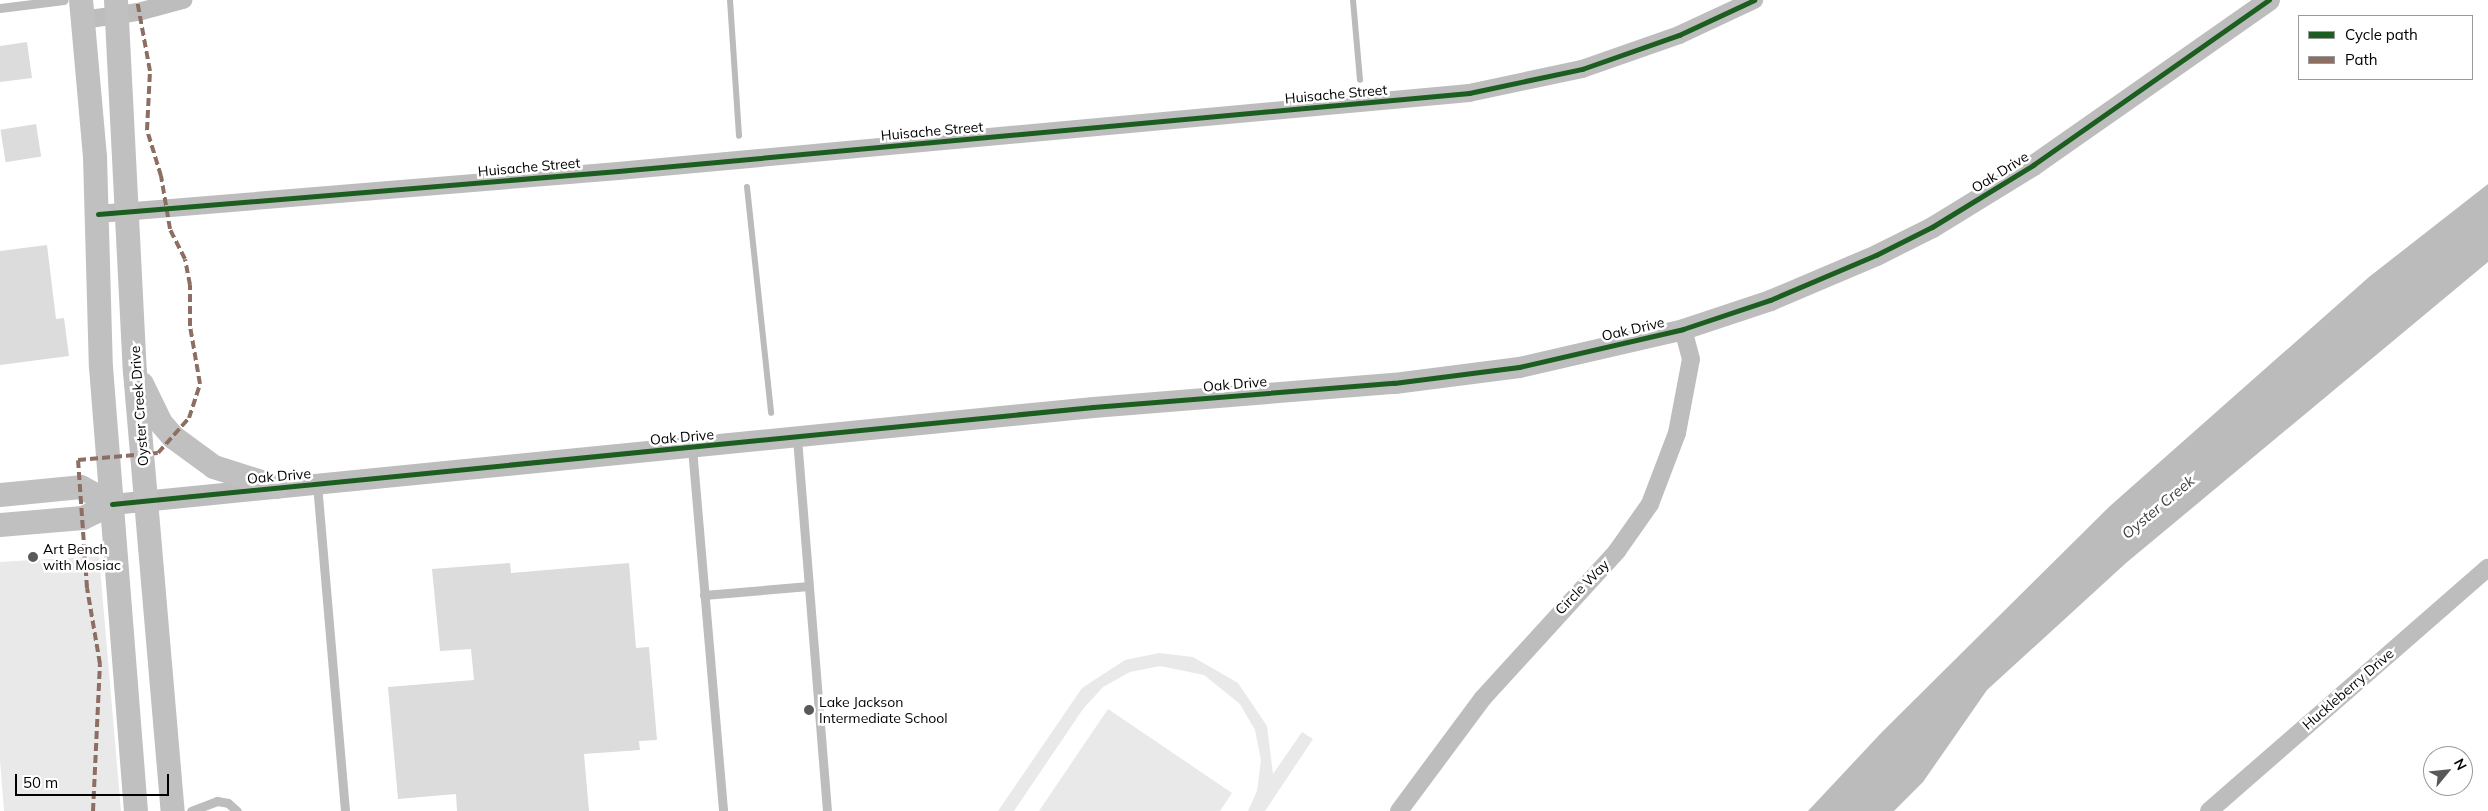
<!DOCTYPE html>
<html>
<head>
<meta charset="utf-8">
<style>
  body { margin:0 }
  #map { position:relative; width:2488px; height:811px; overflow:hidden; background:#fff; font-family:Mulish,sans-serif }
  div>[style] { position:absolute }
  .green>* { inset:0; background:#e9e9e9 }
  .water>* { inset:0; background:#bbb }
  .stream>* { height:6px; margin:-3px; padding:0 3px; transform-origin:3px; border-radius:3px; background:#bbb }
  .building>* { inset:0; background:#dcdcdc; transform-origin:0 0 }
  .service>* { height:9px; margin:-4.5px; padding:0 4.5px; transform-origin:4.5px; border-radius:4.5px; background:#bdbdbd }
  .minor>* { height:18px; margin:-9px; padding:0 9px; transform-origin:9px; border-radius:9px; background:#bdbdbd }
  .tertiary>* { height:21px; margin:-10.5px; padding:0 10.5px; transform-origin:10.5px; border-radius:10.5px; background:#bdbdbd }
  .secondary>* { height:24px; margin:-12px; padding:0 12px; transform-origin:12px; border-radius:12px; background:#c0c0c0 }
  .quiet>* { height:4px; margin-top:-2px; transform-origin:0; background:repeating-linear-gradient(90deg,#8d6e63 0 8px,transparent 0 12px) }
  .cycleway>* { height:5px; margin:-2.5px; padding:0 2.5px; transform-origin:2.5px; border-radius:2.5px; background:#1b5e20 }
  .dots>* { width:14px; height:14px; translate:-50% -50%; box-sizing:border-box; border:2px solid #fff; border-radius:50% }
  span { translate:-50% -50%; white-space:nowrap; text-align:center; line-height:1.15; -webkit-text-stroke:5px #fff; paint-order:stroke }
  .street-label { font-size:14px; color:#000 }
  .poi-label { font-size:14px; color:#000 }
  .left { translate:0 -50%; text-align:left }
  .water-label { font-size:15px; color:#3f3f3f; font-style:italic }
  .legend { position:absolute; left:2298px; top:15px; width:175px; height:65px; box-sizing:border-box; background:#fff; border:1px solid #999; margin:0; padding:6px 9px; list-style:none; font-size:15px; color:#000 }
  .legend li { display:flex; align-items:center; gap:10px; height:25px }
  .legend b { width:25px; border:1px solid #999 }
  .north { position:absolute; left:2423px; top:746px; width:50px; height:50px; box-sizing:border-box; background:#fff; border:1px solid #999; border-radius:50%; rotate:62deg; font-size:14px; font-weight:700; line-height:20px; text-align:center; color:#000 }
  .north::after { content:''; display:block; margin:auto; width:18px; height:22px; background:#595959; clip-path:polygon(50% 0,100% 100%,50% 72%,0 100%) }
  .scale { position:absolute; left:15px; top:774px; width:154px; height:22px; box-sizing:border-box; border:2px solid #000; border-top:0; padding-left:6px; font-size:15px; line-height:18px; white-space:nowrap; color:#000; -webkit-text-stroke:4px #fff; paint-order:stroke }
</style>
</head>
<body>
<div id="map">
  <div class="green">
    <div style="clip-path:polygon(99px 556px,121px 811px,4px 811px,0 760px,0 562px)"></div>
    <div style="clip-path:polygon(1159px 653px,1193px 657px,1238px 683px,1267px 726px,1273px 774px,1302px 732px,1313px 739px,1265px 811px,1248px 811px,1257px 791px,1261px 760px,1255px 730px,1240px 704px,1204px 675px,1160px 666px,1130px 672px,1103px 687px,1083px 709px,1014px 811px,998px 811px,1082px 688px,1125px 660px)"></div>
    <div style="clip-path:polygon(1108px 709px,1232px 793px,1220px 811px,1039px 811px)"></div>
  </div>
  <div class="water">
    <div style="clip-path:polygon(2488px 184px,2488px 262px,2126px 563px,1987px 690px,1923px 782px,1894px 811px,1808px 811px,1882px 732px,2110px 506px,2369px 277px)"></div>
  </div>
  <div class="stream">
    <div style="left:730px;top:0;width:136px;rotate:86.2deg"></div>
    <div style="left:1353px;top:0;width:80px;rotate:85deg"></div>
    <div style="left:747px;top:187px;width:227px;rotate:83.9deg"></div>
  </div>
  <div class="building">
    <div style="clip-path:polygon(27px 42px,32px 78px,0 82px,0 46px)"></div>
    <div style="left:36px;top:124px;width:33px;height:36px;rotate:81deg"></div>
    <div style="clip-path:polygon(47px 245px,56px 319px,64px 318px,69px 356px,0 365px,0 251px)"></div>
    <div style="clip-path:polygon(510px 563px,511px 573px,629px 563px,636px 648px,649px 647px,657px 740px,639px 741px,640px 750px,584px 754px,589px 811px,457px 811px,456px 794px,398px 799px,388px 687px,474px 680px,471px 649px,440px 651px,432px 569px)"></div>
  </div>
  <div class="service">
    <div style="left:0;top:8px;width:64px;rotate:-7.1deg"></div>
    <div style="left:797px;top:438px;width:374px;rotate:85.4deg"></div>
    <div style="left:692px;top:448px;width:364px;rotate:85.1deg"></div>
    <div style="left:317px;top:484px;width:328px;rotate:85.1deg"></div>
    <div style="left:704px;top:595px;width:105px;rotate:-4.9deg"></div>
    <div style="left:191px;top:811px;width:28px;rotate:-21deg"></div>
    <div style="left:217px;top:801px;width:11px;rotate:10deg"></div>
    <div style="left:228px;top:803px;width:12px;rotate:42deg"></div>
  </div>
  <div class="minor">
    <div style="left:83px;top:20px;width:56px;rotate:-8.3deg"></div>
    <div style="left:138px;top:12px;width:47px;rotate:-14.9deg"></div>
    <div style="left:98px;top:214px;width:522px;rotate:-4.73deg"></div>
    <div style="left:618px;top:171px;width:855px;rotate:-5.24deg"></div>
    <div style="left:1469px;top:93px;width:116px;rotate:-12deg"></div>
    <div style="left:1582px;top:69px;width:103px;rotate:-19.3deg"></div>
    <div style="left:1679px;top:35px;width:83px;rotate:-25deg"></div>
    <div style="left:1399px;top:811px;width:141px;rotate:-53.4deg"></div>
    <div style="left:1483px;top:698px;width:199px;rotate:-47.6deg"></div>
    <div style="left:1617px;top:551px;width:57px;rotate:-54.9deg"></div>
    <div style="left:1650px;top:504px;width:76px;rotate:-69.2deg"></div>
    <div style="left:1677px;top:433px;width:75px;rotate:-79.3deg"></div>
    <div style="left:1691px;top:359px;width:31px;rotate:-105deg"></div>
    <div style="left:2209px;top:811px;width:370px;rotate:-41.1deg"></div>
  </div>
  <div class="tertiary">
    <div style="left:112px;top:504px;width:986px;rotate:-5.65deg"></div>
    <div style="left:1093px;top:407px;width:302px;rotate:-4.6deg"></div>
    <div style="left:1394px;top:383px;width:126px;rotate:-7.3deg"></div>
    <div style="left:1519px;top:367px;width:168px;rotate:-13deg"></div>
    <div style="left:1683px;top:329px;width:92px;rotate:-18.4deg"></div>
    <div style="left:1770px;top:300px;width:115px;rotate:-23deg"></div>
    <div style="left:1876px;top:255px;width:63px;rotate:-26.6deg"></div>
    <div style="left:1932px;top:227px;width:119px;rotate:-31.5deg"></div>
    <div style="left:2033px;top:165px;width:288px;rotate:-35deg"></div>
  </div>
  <div class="secondary">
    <div style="left:81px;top:0;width:158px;rotate:84.9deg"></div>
    <div style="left:95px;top:157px;width:210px;rotate:88.4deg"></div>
    <div style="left:101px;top:367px;width:445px;rotate:85.5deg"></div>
    <div style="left:116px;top:0;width:372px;rotate:87.1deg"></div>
    <div style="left:135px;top:372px;width:441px;rotate:85.1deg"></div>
    <div style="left:142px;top:384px;width:43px;rotate:64deg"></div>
    <div style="left:161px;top:423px;width:18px;rotate:49deg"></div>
    <div style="left:173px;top:437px;width:51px;rotate:36.2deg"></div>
    <div style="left:214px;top:467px;width:66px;rotate:17.6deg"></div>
    <div style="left:0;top:495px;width:81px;rotate:-5.6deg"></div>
    <div style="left:81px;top:487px;width:35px;rotate:29deg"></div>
    <div style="left:0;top:525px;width:83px;rotate:-4.8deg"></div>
    <div style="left:83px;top:518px;width:32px;rotate:-26deg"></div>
  </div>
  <div class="quiet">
    <div style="left:93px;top:811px;width:147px;rotate:-87.3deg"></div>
    <div style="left:100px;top:664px;width:77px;rotate:-99.7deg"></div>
    <div style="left:87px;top:588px;width:128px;rotate:-94deg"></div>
    <div style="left:78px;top:460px;width:80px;rotate:-5deg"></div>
    <div style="left:158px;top:453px;width:47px;rotate:-48.5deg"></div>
    <div style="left:189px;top:418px;width:36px;rotate:-72deg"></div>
    <div style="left:200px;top:384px;width:59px;rotate:-99.8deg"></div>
    <div style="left:190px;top:326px;width:41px;rotate:-90deg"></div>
    <div style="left:190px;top:285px;width:26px;rotate:-101deg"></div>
    <div style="left:185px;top:259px;width:34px;rotate:-117deg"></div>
    <div style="left:170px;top:229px;width:54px;rotate:-99.6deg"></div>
    <div style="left:161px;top:176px;width:48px;rotate:-106.9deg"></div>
    <div style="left:147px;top:130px;width:59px;rotate:-87.1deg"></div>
    <div style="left:150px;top:71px;width:72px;rotate:-100.4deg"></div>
  </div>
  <div class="cycleway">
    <div style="left:98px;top:214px;width:522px;rotate:-4.73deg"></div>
    <div style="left:618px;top:171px;width:855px;rotate:-5.24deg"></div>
    <div style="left:1469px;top:93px;width:116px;rotate:-12deg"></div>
    <div style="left:1582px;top:69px;width:103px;rotate:-19.3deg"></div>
    <div style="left:1679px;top:35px;width:83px;rotate:-25deg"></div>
    <div style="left:112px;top:504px;width:986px;rotate:-5.65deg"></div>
    <div style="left:1093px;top:407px;width:302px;rotate:-4.6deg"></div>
    <div style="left:1394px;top:383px;width:126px;rotate:-7.3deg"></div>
    <div style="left:1519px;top:367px;width:168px;rotate:-13deg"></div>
    <div style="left:1683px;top:329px;width:92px;rotate:-18.4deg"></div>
    <div style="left:1770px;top:300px;width:115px;rotate:-23deg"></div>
    <div style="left:1876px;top:255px;width:63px;rotate:-26.6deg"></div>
    <div style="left:1932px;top:227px;width:119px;rotate:-31.5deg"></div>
    <div style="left:2033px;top:165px;width:288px;rotate:-35deg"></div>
  </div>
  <div class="dots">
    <div style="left:33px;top:557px;background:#595959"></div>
    <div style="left:809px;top:710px;background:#595959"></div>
  </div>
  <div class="street-label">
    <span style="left:1336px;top:94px;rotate:-5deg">Huisache Street</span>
    <span style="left:932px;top:131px;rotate:-5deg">Huisache Street</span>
    <span style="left:529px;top:167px;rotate:-5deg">Huisache Street</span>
    <span style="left:2000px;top:172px;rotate:-32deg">Oak Drive</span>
    <span style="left:1633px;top:329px;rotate:-13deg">Oak Drive</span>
    <span style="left:1235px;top:384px;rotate:-5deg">Oak Drive</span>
    <span style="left:139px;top:406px;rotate:-94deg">Oyster Creek Drive</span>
    <span style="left:682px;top:437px;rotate:-5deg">Oak Drive</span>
    <span style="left:279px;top:476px;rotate:-5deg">Oak Drive</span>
    <span style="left:1582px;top:587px;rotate:-46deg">Circle Way</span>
    <span style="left:2348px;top:689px;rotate:-41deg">Huckleberry Drive</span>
  </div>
  <div class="poi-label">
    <span class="left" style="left:43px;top:557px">Art Bench<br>with Mosiac</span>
    <span class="left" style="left:819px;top:710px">Lake Jackson<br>Intermediate School</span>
  </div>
  <div class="water-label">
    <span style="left:2158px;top:507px;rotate:-40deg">Oyster Creek</span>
  </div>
  <ul class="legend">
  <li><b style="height:6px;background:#1b5e20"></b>Cycle path</li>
  <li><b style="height:6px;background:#8d6e63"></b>Path</li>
  </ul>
  <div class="north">N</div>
  <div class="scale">50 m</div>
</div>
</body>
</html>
